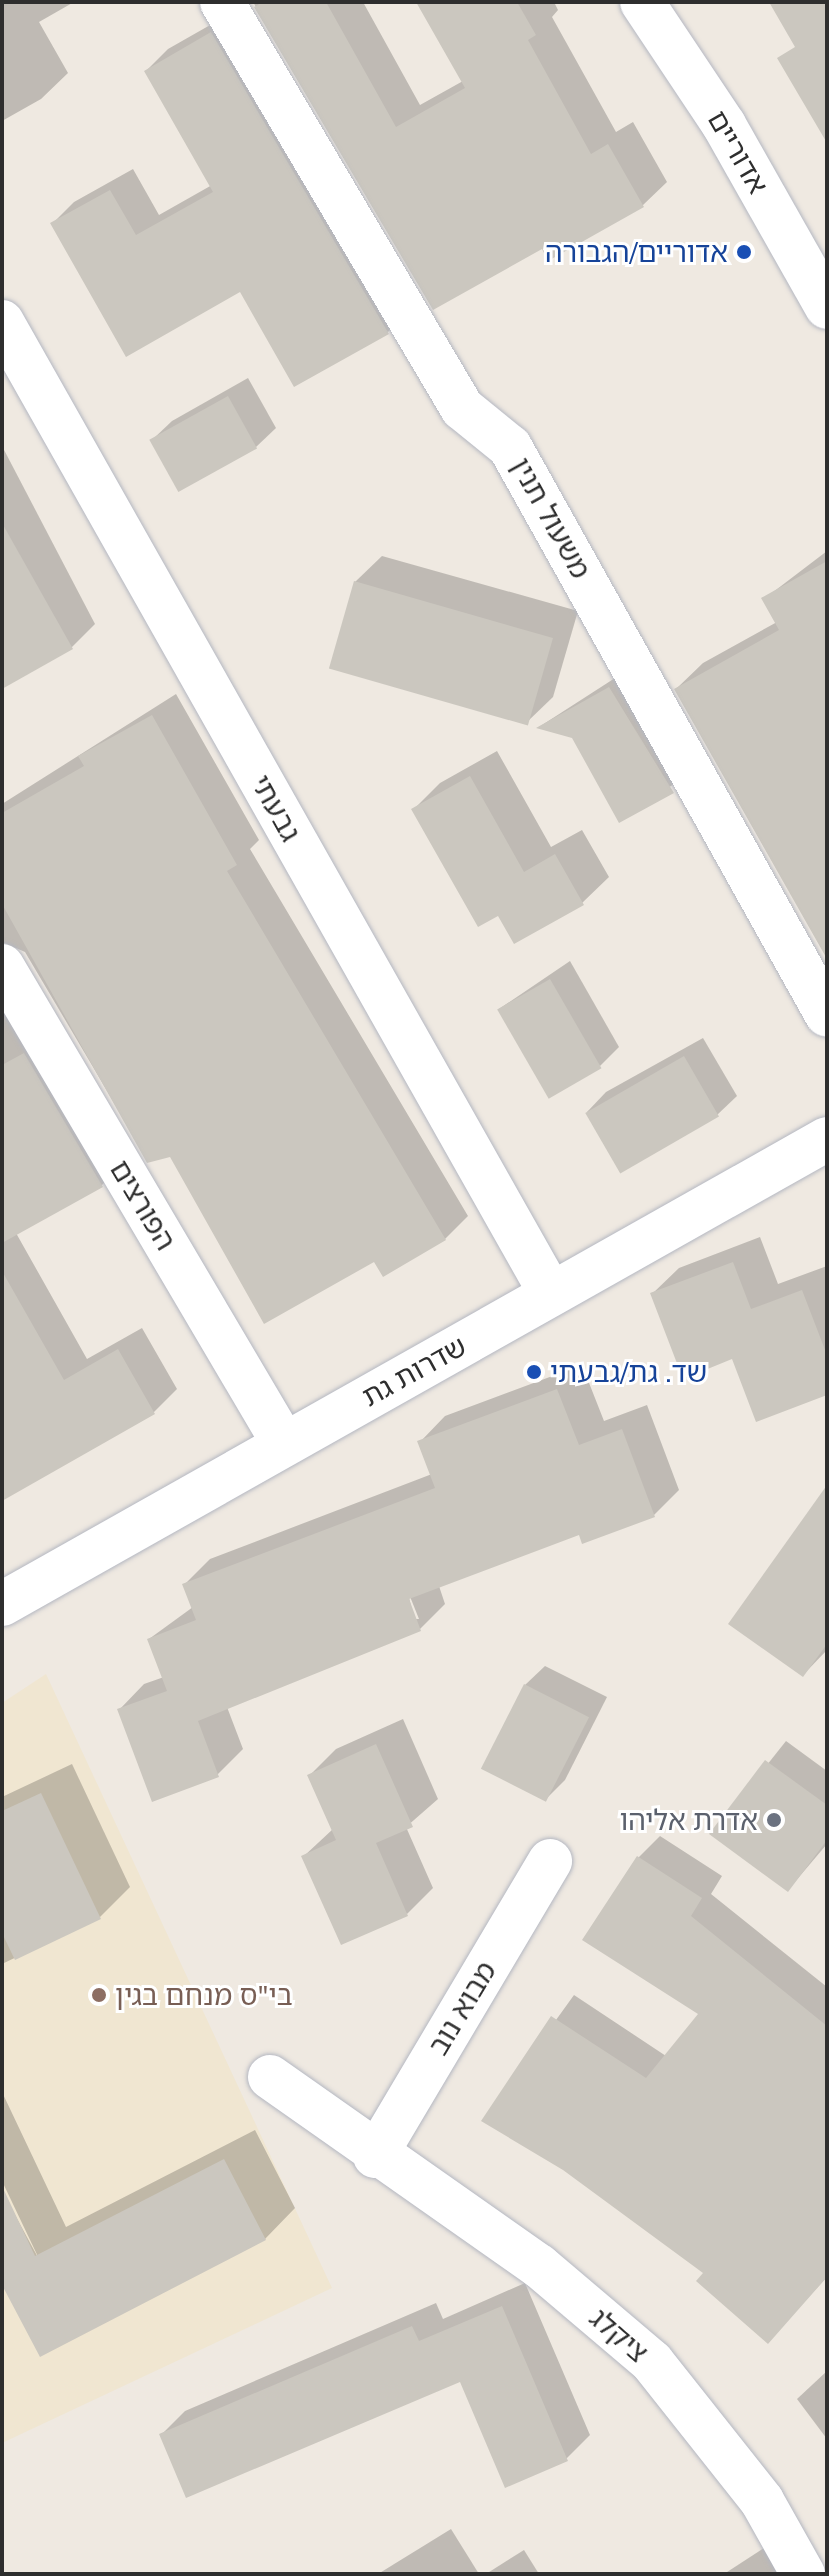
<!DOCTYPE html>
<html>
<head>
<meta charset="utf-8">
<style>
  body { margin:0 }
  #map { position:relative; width:829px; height:2576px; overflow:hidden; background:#efe9e1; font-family:Mulish,"Noto Sans Hebrew",sans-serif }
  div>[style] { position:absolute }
  .education>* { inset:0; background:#f0e6d1 }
  .shadow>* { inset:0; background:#0003 }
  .building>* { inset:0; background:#cbc7bf; transform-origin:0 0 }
  .roads { filter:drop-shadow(0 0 2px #b4b7c1) drop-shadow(0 0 2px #b4b7c1) }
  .minor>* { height:44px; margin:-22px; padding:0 22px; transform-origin:22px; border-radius:22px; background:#fff }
  .dots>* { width:22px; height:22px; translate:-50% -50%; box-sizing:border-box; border:4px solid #fff; border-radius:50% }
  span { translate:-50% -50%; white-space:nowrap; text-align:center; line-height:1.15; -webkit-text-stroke:6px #fff; paint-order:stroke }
  .street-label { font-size:28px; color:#2e2e2e }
  .transit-label { font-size:28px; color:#164399 }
  .right { translate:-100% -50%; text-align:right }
  .left { translate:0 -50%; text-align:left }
  .worship-label { font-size:28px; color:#5b616d }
  .education-label { font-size:28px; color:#785e54 }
  .frame { position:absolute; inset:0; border:4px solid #2e2e2e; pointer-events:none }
</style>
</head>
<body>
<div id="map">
  <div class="education">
    <div style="clip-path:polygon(46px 1674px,332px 2288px,2px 2443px,2px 1703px)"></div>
  </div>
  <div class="shadow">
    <div style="clip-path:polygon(2px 2px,74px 2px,39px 22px,68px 73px,41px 99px,2px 121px)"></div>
    <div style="clip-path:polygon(253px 2px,363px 2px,420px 105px,463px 81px,419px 2px,554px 2px,558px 10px,552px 17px,616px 132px,633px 122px,667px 182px,643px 205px,543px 247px,434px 308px)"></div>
    <div style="clip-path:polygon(233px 12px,410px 310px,388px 332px,52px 224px,74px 202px,133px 169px,159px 215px,212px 185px,146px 71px,168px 49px)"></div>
    <div style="clip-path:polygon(248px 378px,276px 428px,256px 447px,152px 440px,172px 421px)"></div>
    <div style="clip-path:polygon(2px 446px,95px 624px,72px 647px,2px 688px)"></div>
    <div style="clip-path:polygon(827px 551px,827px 955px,676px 689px,703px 663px,777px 622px,764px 599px)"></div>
    <div style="clip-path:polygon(382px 556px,578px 611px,553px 697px,526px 723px,355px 582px)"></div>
    <div style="clip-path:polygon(629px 669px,692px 772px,620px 820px,573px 737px,539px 727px)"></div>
    <div style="clip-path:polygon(176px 694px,259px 840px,250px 849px,468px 1216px,445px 1239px,375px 1259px,171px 1155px,148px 1160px,25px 952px,2px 942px,3px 955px,125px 1162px,102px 1185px,16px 1233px,87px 1359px,142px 1328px,177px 1389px,154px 1412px,2px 1496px,2px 804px)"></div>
    <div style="clip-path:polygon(497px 751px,551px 847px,582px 830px,609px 877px,582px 903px,499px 913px,414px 809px,440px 783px)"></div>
    <div style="clip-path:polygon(570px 961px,619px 1047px,600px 1066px,499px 1009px)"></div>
    <div style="clip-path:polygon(703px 1038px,737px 1096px,717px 1115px,587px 1112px,606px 1092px)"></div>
    <div style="clip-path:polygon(760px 1237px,778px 1284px,827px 1266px,827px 1393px,734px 1357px,652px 1294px,679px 1268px)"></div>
    <div style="clip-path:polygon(evenodd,582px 1365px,604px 1421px,647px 1405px,679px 1490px,654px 1515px,580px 1532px,439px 1586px,445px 1604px,420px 1629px,227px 1707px,243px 1749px,217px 1775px,119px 1710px,144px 1684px,164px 1677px,149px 1639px,193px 1607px,184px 1585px,210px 1559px,432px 1474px,420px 1442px,445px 1416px,582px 1365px,407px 1589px,419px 1619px,414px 1619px,407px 1589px)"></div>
    <div style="clip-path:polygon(827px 1494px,827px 1650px,803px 1675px)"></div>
    <div style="clip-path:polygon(545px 1666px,607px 1697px,565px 1780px,546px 1799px,525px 1685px)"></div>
    <div style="clip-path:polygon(403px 1719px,438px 1799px,406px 1827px,433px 1888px,407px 1914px,304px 1856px,333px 1829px,310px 1775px,336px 1749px)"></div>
    <div style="clip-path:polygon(786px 1741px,827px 1771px,827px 1844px,788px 1890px,712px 1834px)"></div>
    <div style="clip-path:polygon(72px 1764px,130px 1887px,100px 1917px,2px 1964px,2px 1797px)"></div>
    <div style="clip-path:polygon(660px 1836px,722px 1876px,711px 1894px,827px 1987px,827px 2277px,768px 2341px,706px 2273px,564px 2168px,484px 2120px,574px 1995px,666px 2056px,701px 2014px,638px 1858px)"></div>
    <div style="clip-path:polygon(2px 2092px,66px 2227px,255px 2130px,295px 2208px,265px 2239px,2px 2280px,2px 2191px,41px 2263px,2px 2181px)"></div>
    <div style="clip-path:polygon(525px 2283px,590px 2435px,566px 2459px,461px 2379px,161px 2435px,185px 2411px,436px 2303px,443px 2319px)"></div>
    <div style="clip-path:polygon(827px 2371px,827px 2439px,797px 2399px)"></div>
    <div style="clip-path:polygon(451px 2529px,479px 2574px,378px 2574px)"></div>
    <div style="clip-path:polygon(770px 2544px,789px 2574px,724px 2574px)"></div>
    <div style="clip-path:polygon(524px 2550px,539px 2574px,486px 2574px)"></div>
  </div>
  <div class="building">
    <div style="clip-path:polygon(263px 2px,326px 2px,396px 127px,465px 88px,416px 2px,517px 2px,536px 35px,528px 40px,591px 154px,608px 144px,644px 207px,548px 261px,542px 249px,433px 310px,254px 7px)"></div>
    <div style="clip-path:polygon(769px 2px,827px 2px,827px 143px,777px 58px,795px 47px)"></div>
    <div style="clip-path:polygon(211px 32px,389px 334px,294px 387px,240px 292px,126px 357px,50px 223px,110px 190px,136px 235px,213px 192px,144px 71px)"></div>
    <div style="left:228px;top:396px;width:60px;height:90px;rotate:61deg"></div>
    <div style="clip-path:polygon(2px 523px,73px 649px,2px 689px)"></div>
    <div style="clip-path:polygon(827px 561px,827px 959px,674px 689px,779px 630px,761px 598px)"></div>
    <div style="left:354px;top:581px;width:207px;height:91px;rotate:16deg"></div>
    <div style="clip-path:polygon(609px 687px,674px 793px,619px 823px,572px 738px,536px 728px)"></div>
    <div style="clip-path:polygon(152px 715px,237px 865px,227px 871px,446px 1240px,383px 1277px,374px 1262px,264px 1324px,170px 1157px,147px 1163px,2px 904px,2px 813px,84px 766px,78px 756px)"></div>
    <div style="clip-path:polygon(470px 776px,524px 872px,555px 854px,584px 905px,514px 944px,498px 916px,478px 927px,411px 809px)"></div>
    <div style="left:550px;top:979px;width:103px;height:61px;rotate:60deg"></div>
    <div style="clip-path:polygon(24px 1053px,103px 1187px,2px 1243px,2px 1065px)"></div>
    <div style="left:684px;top:1056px;width:70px;height:114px;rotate:60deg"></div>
    <div style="clip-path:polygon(733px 1262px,751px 1309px,802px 1290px,827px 1355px,827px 1395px,756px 1422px,732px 1359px,683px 1379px,650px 1293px)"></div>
    <div style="clip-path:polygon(2px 1271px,64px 1380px,118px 1349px,155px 1414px,2px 1501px)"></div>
    <div style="clip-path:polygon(557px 1389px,579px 1445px,622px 1429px,655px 1517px,582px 1544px,579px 1535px,409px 1599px,421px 1631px,198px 1721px,219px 1777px,152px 1802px,117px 1709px,167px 1691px,147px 1639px,196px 1620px,182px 1584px,435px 1488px,417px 1441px)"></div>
    <div style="clip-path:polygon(827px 1485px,827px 1644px,803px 1677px,728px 1624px)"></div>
    <div style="left:524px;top:1684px;width:73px;height:95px;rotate:27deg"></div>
    <div style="clip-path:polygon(376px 1744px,413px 1827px,376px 1843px,408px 1916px,341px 1945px,301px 1856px,336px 1840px,307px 1775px)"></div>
    <div style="clip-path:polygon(765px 1760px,827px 1805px,827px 1840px,788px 1892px,709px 1834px)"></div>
    <div style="clip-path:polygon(41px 1793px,101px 1919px,15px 1960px,2px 1933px,2px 1811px)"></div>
    <div style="clip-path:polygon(637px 1856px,702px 1898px,691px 1916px,827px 2026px,827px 2277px,768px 2344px,696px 2281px,703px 2273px,563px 2170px,481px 2121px,551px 2016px,646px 2078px,698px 2014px,582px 1940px)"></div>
    <div style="clip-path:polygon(224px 2159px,266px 2240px,40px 2357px,2px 2285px,2px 2186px,35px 2256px)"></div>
    <div style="clip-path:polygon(502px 2306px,568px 2461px,505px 2488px,460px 2382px,186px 2498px,159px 2434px,412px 2326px,419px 2341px)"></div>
  </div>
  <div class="roads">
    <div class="minor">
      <div style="left:222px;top:2px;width:472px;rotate:59.4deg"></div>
      <div style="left:462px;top:408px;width:62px;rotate:39.1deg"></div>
      <div style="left:510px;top:447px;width:650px;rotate:60.83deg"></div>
      <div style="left:642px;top:2px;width:148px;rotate:56.3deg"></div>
      <div style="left:724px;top:125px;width:209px;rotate:60.5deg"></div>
      <div style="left:2px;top:322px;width:1116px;rotate:60.54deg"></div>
      <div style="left:2px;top:966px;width:555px;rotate:59.46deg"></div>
      <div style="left:2px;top:1604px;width:947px;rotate:-29.41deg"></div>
      <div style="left:270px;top:2077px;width:329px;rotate:35.1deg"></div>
      <div style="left:539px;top:2266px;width:148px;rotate:40.3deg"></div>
      <div style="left:652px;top:2362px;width:177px;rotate:51.6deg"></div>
      <div style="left:762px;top:2501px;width:84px;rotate:60.7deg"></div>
      <div style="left:375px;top:2156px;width:343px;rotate:-59.3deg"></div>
    </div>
  </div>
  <div class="dots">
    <div style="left:744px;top:252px;background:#1a4fb4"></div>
    <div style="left:534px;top:1372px;background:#1a4fb4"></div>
    <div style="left:774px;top:1820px;background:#6b7280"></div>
    <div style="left:99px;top:1995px;background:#8d6e63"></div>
  </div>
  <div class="street-label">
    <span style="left:738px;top:152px;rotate:60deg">אדוריים</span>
    <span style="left:551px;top:518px;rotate:61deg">משעול תנין</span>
    <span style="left:276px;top:808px;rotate:61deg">גבעתי</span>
    <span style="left:143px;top:1205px;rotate:59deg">הפורצים</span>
    <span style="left:414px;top:1371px;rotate:-29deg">שדרות גת</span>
    <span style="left:462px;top:2008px;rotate:-59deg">מבוא נוב</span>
    <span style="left:619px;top:2335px;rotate:41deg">ציקלג</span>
  </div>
  <div class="transit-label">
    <span class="right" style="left:728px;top:252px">אדוריים/הגבורה</span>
    <span class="left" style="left:550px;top:1372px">שד. גת/גבעתי</span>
  </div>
  <div class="worship-label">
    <span class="right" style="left:758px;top:1820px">אדרת אליהו</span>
  </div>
  <div class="education-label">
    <span class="left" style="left:115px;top:1995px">בי"ס מנחם בגין</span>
  </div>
  <div class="frame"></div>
</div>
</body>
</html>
